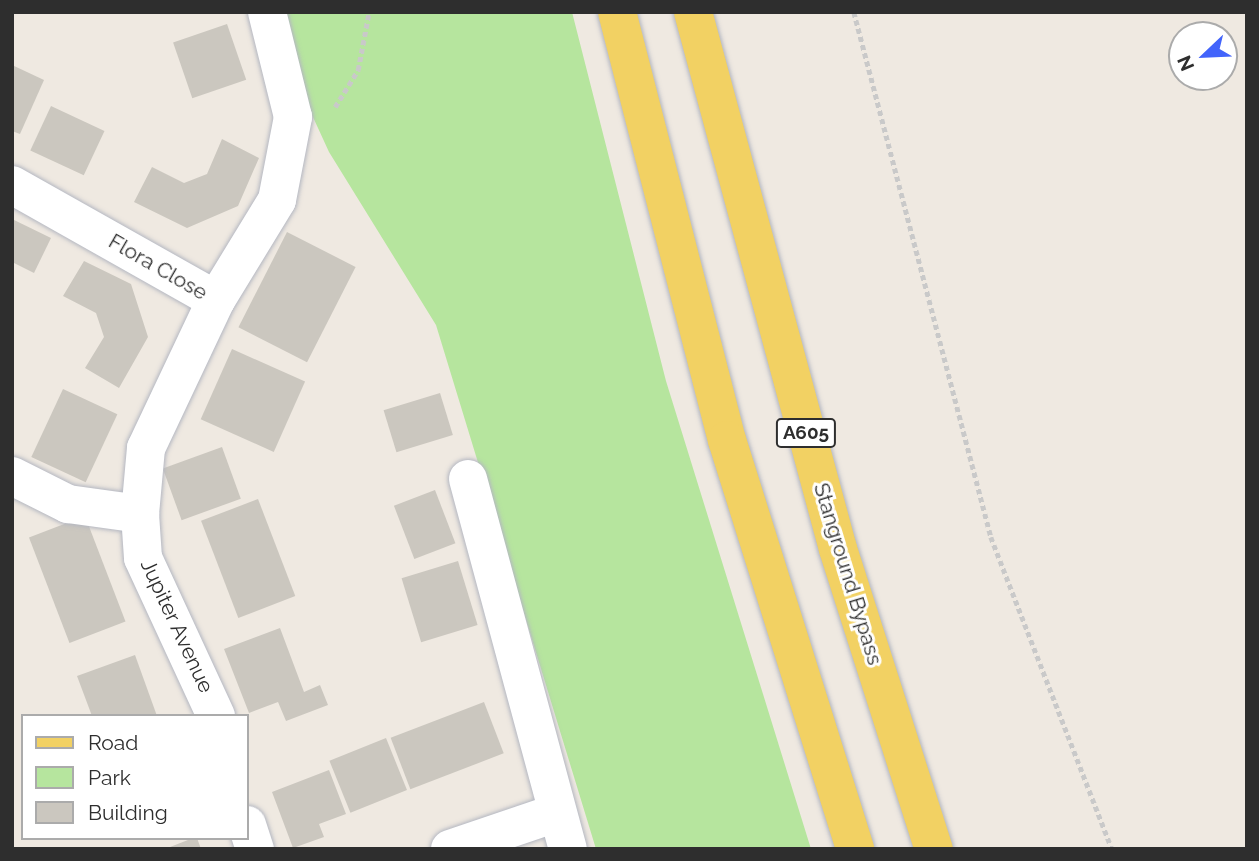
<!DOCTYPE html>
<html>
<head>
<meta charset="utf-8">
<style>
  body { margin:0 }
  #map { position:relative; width:1259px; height:861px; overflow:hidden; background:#efe9e1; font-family:Raleway,sans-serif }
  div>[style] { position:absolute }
  .green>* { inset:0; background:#b6e59e }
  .building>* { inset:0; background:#cbc7bf; transform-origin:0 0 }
  .path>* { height:4.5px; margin-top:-2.25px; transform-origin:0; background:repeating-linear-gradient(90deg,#c9c9c9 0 5px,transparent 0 8.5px) }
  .roads { filter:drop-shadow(0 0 2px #b4b7c1) drop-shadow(0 0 2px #b4b7c1) }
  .minor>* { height:38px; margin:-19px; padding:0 19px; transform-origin:19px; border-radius:19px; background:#fff }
  .major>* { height:38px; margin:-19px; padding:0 19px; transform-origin:19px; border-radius:19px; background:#f2d163 }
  span { translate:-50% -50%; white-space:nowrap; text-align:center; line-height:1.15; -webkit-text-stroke:6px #fff; paint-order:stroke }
  .shield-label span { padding:2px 5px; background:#fff; border:2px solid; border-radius:5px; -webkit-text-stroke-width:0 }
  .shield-label { font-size:19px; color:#2e2e2e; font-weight:700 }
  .street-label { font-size:21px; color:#2e2e2e }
  .frame { position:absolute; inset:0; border:14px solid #2e2e2e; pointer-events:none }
  .legend { position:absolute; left:21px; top:714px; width:228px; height:126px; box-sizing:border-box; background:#fff; border:2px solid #ababab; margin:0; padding:9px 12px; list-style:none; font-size:21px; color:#2e2e2e }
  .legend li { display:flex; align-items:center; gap:14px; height:35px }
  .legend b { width:35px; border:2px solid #ababab }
  .north { position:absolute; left:1168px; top:21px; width:70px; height:70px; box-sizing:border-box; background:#fff; border:2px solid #ababab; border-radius:50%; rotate:247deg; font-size:19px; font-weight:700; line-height:28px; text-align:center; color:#2e2e2e }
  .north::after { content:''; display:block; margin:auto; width:24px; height:32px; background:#4264fb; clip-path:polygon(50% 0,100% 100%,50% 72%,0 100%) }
</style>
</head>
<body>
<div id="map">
  <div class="green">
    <div style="clip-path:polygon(283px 12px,572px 12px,666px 381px,811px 849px,596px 849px,436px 325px,329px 152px,307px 104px)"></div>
  </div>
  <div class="building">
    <div style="left:227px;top:24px;width:59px;height:57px;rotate:71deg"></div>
    <div style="clip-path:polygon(12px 65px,44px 80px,20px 134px,12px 131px)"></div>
    <div style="left:51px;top:106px;width:59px;height:49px;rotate:25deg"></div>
    <div style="clip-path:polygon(222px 139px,259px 158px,238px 206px,187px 228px,134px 202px,152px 167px,184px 183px,207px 174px)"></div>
    <div style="clip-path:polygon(12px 219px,51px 238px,34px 273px,12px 262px)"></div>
    <div style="left:287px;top:232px;width:77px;height:107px;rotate:27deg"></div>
    <div style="clip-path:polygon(84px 261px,131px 284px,148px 337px,119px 388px,85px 368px,104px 337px,96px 313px,63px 296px)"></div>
    <div style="left:232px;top:349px;width:80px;height:77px;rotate:24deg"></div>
    <div style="left:63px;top:389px;width:60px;height:75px;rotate:25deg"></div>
    <div style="left:440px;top:393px;width:44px;height:59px;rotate:73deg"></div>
    <div style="left:222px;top:447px;width:55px;height:63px;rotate:70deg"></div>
    <div style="left:435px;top:490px;width:57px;height:44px;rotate:69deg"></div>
    <div style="left:258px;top:499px;width:104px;height:61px;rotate:69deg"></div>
    <div style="left:85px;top:516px;width:113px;height:60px;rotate:69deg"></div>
    <div style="left:458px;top:561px;width:67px;height:59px;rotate:73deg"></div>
    <div style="clip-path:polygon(280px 628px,304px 692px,320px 685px,328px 705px,286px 721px,278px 702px,249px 713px,224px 649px)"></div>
    <div style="clip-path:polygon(135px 655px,157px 716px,92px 716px,77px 676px)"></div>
    <div style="left:484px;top:702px;width:55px;height:100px;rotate:69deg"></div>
    <div style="left:386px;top:738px;width:56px;height:61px;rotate:68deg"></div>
    <div style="clip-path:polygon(329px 770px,346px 814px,319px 824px,324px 837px,293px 848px,272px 792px)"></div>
    <div style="clip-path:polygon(197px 838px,201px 849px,165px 849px,193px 838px)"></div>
  </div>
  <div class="path">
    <div style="left:854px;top:12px;width:543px;rotate:75.37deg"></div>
    <div style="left:991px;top:537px;width:335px;rotate:68.8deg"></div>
    <div style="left:335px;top:107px;width:44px;rotate:-58.1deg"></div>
    <div style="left:358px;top:70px;width:59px;rotate:-79.3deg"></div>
  </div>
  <div class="roads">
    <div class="minor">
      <div style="left:12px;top:185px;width:234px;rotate:29.4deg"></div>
      <div style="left:216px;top:300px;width:117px;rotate:-58.6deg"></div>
      <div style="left:277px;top:200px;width:85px;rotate:-79.1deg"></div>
      <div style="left:293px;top:117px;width:108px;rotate:-103.9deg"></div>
      <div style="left:216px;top:300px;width:164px;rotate:115.3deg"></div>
      <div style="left:146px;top:448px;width:66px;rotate:95.2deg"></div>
      <div style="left:140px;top:514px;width:44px;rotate:86.1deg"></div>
      <div style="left:143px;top:558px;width:174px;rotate:65.2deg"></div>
      <div style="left:12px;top:476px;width:63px;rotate:26.6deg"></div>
      <div style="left:68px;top:504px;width:73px;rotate:7.9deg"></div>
      <div style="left:468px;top:479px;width:383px;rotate:74.9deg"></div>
      <div style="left:247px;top:825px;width:25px;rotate:72deg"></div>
      <div style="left:450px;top:849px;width:112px;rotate:-18.8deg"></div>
    </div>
    <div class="major">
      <div style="left:617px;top:12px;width:442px;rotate:75.6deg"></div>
      <div style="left:727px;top:440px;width:429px;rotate:72.6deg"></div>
      <div style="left:693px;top:12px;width:556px;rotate:74.89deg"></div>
      <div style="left:838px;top:549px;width:315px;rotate:72.3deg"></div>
    </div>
  </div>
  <div class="shield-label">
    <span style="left:806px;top:433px">A605</span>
  </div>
  <div class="street-label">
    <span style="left:158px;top:267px;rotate:30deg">Flora Close</span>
    <span style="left:848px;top:574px;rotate:73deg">Stanground Bypass</span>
    <span style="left:177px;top:626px;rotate:65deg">Jupiter Avenue</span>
  </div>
  <div class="frame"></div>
  <ul class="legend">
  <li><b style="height:9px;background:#f2d163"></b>Road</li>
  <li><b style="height:19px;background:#b6e59e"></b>Park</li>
  <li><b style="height:19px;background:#cbc7bf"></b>Building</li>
  </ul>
  <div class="north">N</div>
</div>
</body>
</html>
